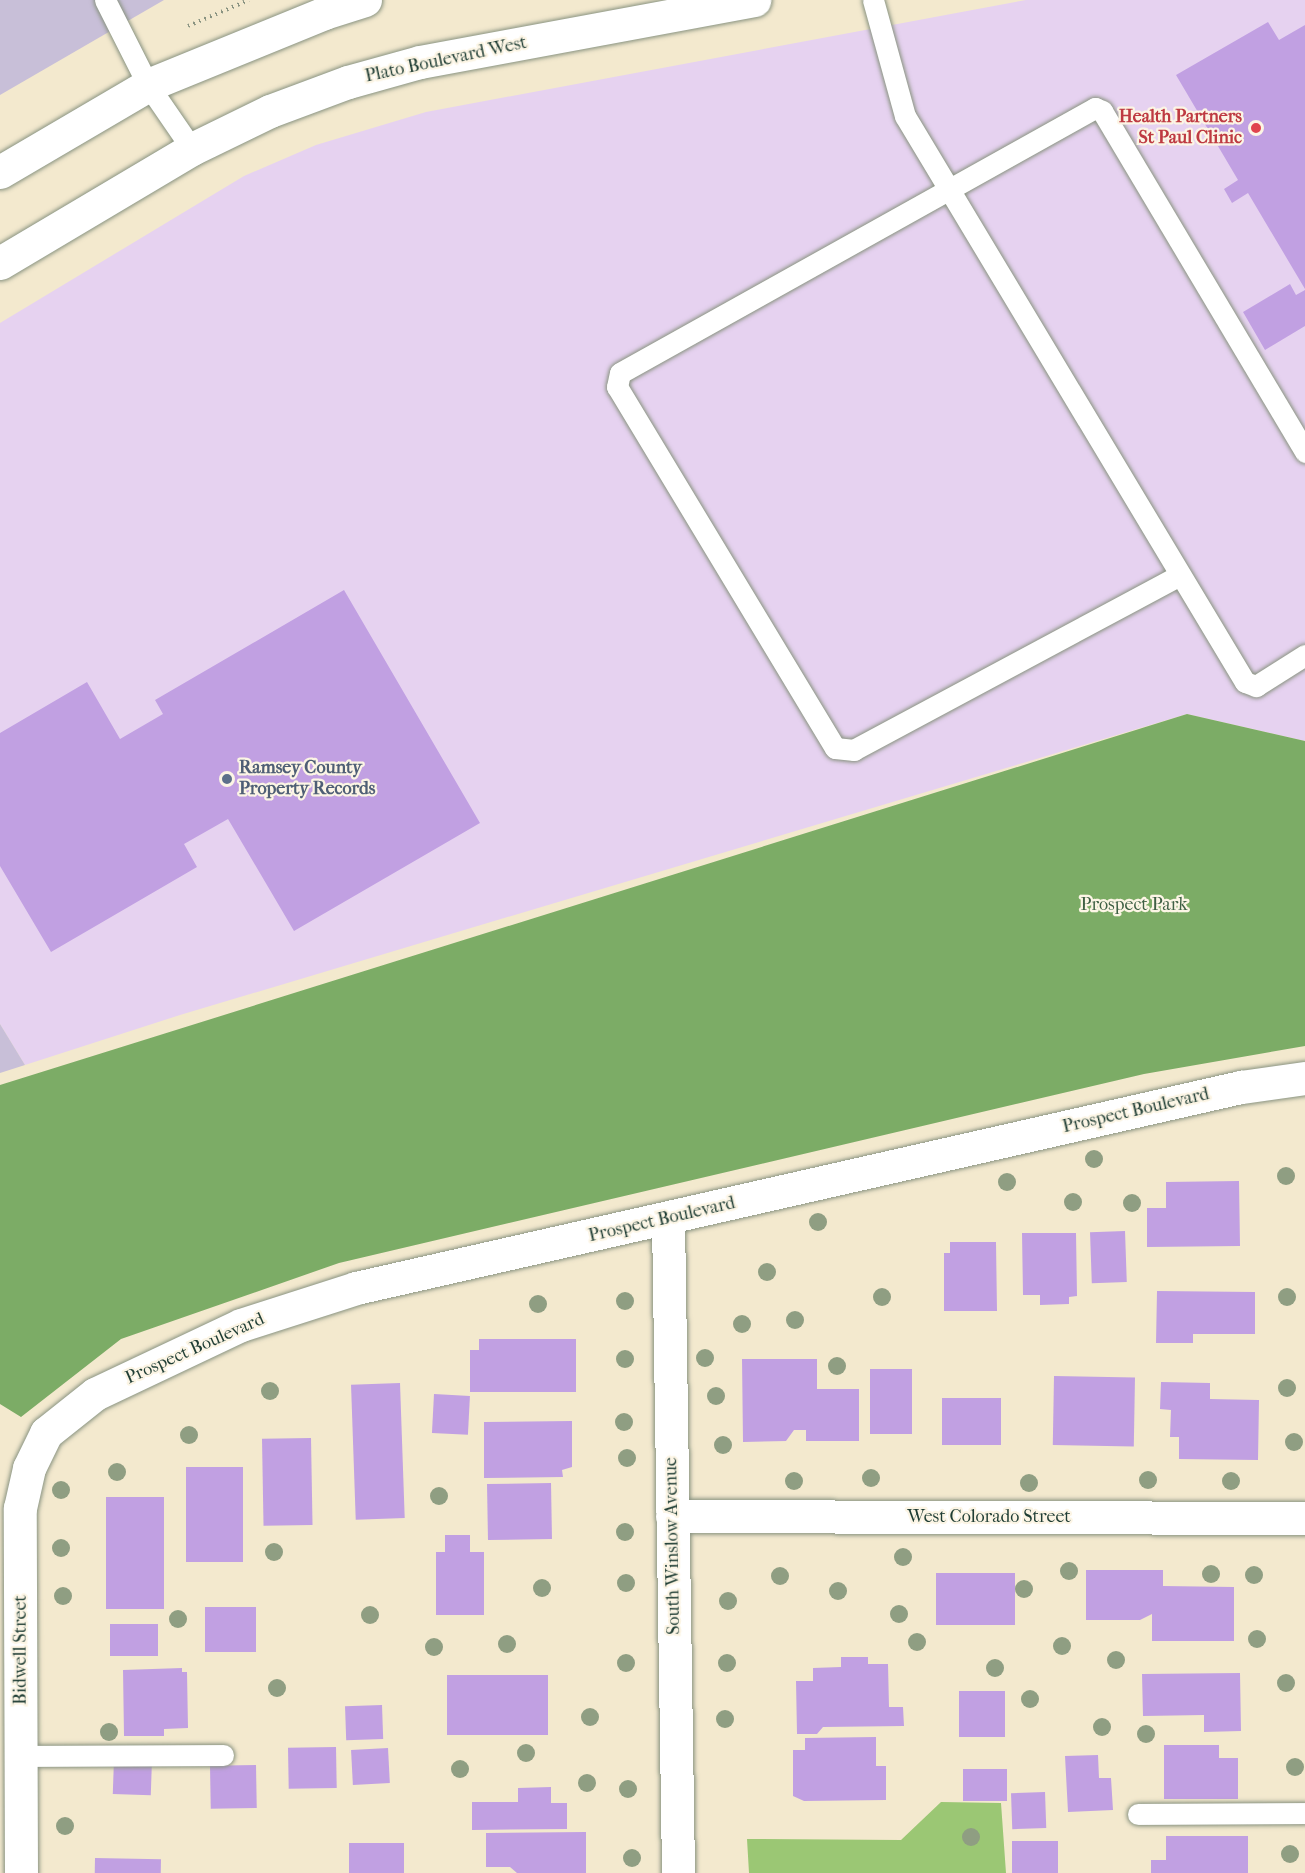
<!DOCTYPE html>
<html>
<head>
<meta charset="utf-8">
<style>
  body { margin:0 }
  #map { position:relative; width:1305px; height:1873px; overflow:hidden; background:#f3e9ce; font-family:"IM FELL French Canon",serif }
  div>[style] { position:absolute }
  .built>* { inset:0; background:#e6d2f0 }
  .industrial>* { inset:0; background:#c8bfd8 }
  .green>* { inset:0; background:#9bc774 }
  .forest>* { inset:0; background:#7cac66 }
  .building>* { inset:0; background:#c1a0e2; transform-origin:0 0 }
  .path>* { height:4px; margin-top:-2px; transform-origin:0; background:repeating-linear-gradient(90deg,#899381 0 1.5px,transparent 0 6px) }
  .roads { filter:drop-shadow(0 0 2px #899381) drop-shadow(0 0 2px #899381) }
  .lane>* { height:21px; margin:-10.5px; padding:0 10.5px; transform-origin:10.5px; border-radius:10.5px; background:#fff }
  .street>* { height:33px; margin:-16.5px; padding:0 16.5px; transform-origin:16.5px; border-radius:16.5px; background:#fff }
  .secondary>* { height:33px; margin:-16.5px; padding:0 16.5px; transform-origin:16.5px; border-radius:16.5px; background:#fff }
  .trees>* { width:18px; height:18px; margin:-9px; border-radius:50%; background:#8f9e82 }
  .dots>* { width:16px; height:16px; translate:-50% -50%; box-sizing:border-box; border:3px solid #fcf5e5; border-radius:50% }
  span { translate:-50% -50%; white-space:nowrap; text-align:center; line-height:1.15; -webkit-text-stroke:4.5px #fcf5e5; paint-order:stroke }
  .street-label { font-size:18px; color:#1f3d34 }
  .health-label { font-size:18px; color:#be3a42; font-weight:700 }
  .right { translate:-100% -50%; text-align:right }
  .service-label { font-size:18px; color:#4e5e75; font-weight:700 }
  .left { translate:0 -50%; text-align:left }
  .park-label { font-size:18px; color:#3e6044 }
</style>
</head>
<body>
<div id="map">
  <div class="built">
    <div style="clip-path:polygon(1026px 0,1305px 0,1305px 741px,1187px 714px,180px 1015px,25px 1065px,0 1024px,0 323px,244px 176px,316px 145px,426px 112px)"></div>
  </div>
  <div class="industrial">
    <div style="clip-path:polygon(0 0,164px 0,0 95px)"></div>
    <div style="clip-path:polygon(0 1024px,25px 1065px,0 1073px)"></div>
  </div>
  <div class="green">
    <div style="clip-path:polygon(941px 1802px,1001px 1803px,1006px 1873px,749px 1873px,747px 1839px,901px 1840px)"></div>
  </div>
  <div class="forest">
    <div style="clip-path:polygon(1187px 714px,1305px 741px,1305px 1046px,1144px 1074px,339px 1263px,121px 1339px,21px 1417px,0 1404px,0 1085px)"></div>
  </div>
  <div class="building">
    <div style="clip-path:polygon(1268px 22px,1279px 40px,1305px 25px,1305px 289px,1248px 193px,1232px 203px,1224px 189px,1238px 180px,1176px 75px)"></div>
    <div style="clip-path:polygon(1290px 284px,1296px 295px,1305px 290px,1305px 326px,1265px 350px,1243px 312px)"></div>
    <div style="clip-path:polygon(344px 590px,480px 823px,294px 931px,228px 819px,184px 844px,197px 867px,51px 952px,0 866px,0 733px,87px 682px,120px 739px,163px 714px,155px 700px)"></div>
    <div style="clip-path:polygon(1239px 1181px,1240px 1246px,1147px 1247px,1147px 1208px,1166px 1208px,1166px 1182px)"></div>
    <div style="left:1125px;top:1231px;width:51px;height:35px;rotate:88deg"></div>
    <div style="clip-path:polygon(1022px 1233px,1076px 1233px,1077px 1296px,1069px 1297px,1069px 1304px,1040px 1305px,1040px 1295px,1023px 1295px)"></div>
    <div style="clip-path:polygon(950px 1242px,996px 1242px,997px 1311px,944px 1311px,944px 1253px,950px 1253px)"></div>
    <div style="clip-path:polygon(1157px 1291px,1255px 1292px,1255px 1334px,1193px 1334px,1193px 1343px,1156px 1343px)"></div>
    <div style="clip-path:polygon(479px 1339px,576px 1339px,576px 1392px,470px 1392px,470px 1350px,479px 1350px)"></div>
    <div style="clip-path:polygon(742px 1359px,817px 1359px,817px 1389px,859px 1389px,859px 1441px,806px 1441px,806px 1430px,794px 1430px,786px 1441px,743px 1442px)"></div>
    <div style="left:870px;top:1369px;width:42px;height:65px"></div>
    <div style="left:1054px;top:1376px;width:81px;height:69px;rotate:1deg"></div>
    <div style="clip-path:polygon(1161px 1382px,1210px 1383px,1210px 1399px,1259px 1400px,1258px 1460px,1179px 1459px,1179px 1437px,1170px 1437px,1171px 1410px,1160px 1409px)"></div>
    <div style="left:400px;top:1383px;width:135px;height:49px;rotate:88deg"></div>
    <div style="left:434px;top:1394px;width:36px;height:39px;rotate:3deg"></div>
    <div style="left:942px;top:1398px;width:59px;height:47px"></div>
    <div style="clip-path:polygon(572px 1421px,572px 1467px,562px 1470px,563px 1477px,484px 1478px,484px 1422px)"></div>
    <div style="left:311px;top:1438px;width:87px;height:49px;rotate:89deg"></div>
    <div style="left:186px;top:1467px;width:57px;height:95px"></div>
    <div style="left:551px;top:1483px;width:56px;height:64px;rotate:89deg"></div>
    <div style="left:106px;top:1497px;width:58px;height:112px"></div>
    <div style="clip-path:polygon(445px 1535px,470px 1535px,470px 1552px,484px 1552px,484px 1615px,436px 1615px,436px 1552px,445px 1552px)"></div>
    <div style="clip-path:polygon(1086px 1570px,1163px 1570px,1163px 1586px,1234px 1587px,1234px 1641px,1152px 1641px,1152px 1614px,1140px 1620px,1086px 1620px)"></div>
    <div style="left:936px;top:1573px;width:79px;height:52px"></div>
    <div style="left:205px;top:1607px;width:51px;height:45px"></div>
    <div style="left:158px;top:1624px;width:32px;height:48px;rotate:90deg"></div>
    <div style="clip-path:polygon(841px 1657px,868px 1657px,868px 1664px,888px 1664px,889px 1707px,903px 1707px,904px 1726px,823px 1727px,817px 1734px,797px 1734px,796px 1681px,813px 1681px,813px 1668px,841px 1667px)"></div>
    <div style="clip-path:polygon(182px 1668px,182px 1672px,187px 1672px,188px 1728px,164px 1729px,164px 1736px,124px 1736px,123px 1670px)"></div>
    <div style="clip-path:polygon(1240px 1673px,1241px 1731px,1204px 1732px,1204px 1715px,1143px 1716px,1142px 1674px)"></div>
    <div style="left:447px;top:1675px;width:101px;height:60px"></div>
    <div style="left:959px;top:1691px;width:46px;height:46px"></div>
    <div style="left:382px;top:1705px;width:34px;height:37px;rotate:88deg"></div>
    <div style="clip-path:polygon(876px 1737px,876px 1766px,886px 1766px,886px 1800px,804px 1801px,793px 1796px,793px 1750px,805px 1750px,805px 1738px)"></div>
    <div style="clip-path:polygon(1164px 1745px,1219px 1745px,1219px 1758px,1238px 1758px,1238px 1799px,1164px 1799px)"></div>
    <div style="left:336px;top:1747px;width:41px;height:48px;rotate:89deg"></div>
    <div style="left:388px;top:1748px;width:35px;height:37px;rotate:87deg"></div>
    <div style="clip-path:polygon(1098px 1755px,1099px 1778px,1111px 1778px,1113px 1810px,1068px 1812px,1065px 1756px)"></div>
    <div style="left:114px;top:1759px;width:38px;height:35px;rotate:2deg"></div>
    <div style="left:256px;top:1765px;width:43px;height:46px;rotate:89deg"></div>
    <div style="left:963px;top:1769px;width:44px;height:32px"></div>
    <div style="clip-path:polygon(551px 1787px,551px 1803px,567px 1803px,567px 1829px,472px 1830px,472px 1802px,518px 1802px,518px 1788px)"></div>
    <div style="left:1045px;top:1792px;width:36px;height:34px;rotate:88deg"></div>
    <div style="clip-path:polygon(586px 1832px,586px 1873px,517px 1873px,510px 1867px,486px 1867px,486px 1833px)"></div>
    <div style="clip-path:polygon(1166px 1836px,1248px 1836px,1248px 1873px,1151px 1873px,1151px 1860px,1166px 1860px)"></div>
    <div style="left:1058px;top:1841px;width:32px;height:46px;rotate:90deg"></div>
    <div style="left:404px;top:1843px;width:30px;height:55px;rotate:90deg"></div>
    <div style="left:95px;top:1858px;width:66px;height:15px;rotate:1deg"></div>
  </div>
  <div class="path">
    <div style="left:188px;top:26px;width:66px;rotate:-23.1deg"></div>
  </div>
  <div class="roads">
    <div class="lane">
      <div style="left:105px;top:0;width:95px;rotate:63.2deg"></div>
      <div style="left:148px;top:85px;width:78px;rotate:55.5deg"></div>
      <div style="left:873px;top:0;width:120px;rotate:74.6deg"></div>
      <div style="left:905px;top:116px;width:660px;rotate:59.01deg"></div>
      <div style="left:1245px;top:682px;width:12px;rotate:20deg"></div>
      <div style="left:1256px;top:686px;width:58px;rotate:-32.3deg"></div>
      <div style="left:1180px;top:575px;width:370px;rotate:151.8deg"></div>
      <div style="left:854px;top:750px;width:19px;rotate:-174deg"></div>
      <div style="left:835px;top:748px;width:422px;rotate:-121.1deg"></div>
      <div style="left:617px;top:387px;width:14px;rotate:-78deg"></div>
      <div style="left:620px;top:373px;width:544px;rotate:-29.16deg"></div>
      <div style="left:1095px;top:108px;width:8px;rotate:23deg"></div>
      <div style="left:1102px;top:111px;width:397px;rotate:59.2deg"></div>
      <div style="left:21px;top:1756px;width:202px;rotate:-0.3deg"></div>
      <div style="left:1138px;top:1814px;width:167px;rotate:-0.3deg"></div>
    </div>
    <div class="street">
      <div style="left:668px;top:1219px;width:654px;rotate:89.12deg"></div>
      <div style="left:672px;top:1516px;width:633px;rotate:0.18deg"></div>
      <div style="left:21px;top:1873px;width:365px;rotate:-90.2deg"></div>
      <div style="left:20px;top:1508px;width:41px;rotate:-77.3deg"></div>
      <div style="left:29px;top:1468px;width:39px;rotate:-64deg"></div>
      <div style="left:46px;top:1433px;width:63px;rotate:-38.5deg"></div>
      <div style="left:95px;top:1394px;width:161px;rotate:-25.3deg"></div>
      <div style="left:241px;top:1325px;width:121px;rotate:-17.8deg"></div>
      <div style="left:356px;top:1288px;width:908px;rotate:-12.8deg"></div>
      <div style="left:1241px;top:1087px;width:65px;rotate:-8deg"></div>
    </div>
    <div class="secondary">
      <div style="left:0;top:172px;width:172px;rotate:-30.4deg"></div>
      <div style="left:148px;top:85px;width:190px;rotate:-22.2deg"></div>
      <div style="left:324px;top:13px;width:43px;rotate:-17.6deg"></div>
      <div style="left:0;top:263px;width:223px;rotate:-30.7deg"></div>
      <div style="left:192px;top:149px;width:87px;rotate:-26deg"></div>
      <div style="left:270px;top:111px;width:83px;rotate:-20.4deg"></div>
      <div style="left:348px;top:82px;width:75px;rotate:-15.5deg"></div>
      <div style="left:420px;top:62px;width:340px;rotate:-10.5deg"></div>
    </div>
  </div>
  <div class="trees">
    <div style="left:1094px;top:1159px"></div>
    <div style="left:1286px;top:1176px"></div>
    <div style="left:1007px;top:1182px"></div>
    <div style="left:1073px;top:1202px"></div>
    <div style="left:1132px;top:1203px"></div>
    <div style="left:818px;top:1222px"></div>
    <div style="left:767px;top:1272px"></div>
    <div style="left:882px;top:1297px"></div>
    <div style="left:1287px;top:1297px"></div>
    <div style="left:625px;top:1301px"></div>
    <div style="left:538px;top:1304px"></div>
    <div style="left:795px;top:1320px"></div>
    <div style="left:742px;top:1324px"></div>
    <div style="left:705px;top:1358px"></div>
    <div style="left:625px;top:1359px"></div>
    <div style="left:837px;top:1366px"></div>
    <div style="left:1287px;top:1388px"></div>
    <div style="left:270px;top:1391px"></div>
    <div style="left:716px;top:1396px"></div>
    <div style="left:624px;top:1422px"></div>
    <div style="left:189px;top:1435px"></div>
    <div style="left:1294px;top:1442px"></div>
    <div style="left:723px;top:1445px"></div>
    <div style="left:627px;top:1458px"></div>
    <div style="left:117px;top:1472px"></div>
    <div style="left:871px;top:1478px"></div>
    <div style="left:1148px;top:1480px"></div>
    <div style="left:794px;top:1481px"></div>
    <div style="left:1231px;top:1481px"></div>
    <div style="left:1029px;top:1483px"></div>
    <div style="left:61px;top:1490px"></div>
    <div style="left:439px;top:1496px"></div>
    <div style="left:625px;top:1532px"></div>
    <div style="left:61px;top:1548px"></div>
    <div style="left:274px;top:1552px"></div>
    <div style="left:903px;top:1557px"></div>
    <div style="left:1069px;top:1571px"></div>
    <div style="left:1211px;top:1574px"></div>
    <div style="left:1254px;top:1575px"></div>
    <div style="left:780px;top:1576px"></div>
    <div style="left:626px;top:1583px"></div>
    <div style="left:542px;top:1588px"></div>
    <div style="left:1024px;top:1589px"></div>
    <div style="left:838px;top:1591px"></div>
    <div style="left:63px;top:1596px"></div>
    <div style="left:728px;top:1601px"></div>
    <div style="left:899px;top:1614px"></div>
    <div style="left:370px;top:1615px"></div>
    <div style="left:178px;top:1619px"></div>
    <div style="left:1257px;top:1639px"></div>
    <div style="left:917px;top:1642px"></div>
    <div style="left:507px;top:1644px"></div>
    <div style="left:1062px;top:1646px"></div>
    <div style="left:434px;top:1647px"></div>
    <div style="left:1116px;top:1660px"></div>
    <div style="left:626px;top:1663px"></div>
    <div style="left:727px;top:1663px"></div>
    <div style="left:995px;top:1668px"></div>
    <div style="left:1286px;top:1683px"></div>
    <div style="left:277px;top:1688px"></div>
    <div style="left:1030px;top:1699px"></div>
    <div style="left:590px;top:1717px"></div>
    <div style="left:725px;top:1719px"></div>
    <div style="left:1102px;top:1727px"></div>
    <div style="left:109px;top:1732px"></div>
    <div style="left:1146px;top:1734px"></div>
    <div style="left:526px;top:1753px"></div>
    <div style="left:1295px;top:1767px"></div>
    <div style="left:460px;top:1769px"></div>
    <div style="left:587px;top:1783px"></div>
    <div style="left:628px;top:1789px"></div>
    <div style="left:65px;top:1826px"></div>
    <div style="left:971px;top:1837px"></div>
    <div style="left:1290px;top:1854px"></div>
    <div style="left:632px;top:1858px"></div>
  </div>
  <div class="dots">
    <div style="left:1256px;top:128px;background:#e0444e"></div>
    <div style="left:227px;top:779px;background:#5c6f8a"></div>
  </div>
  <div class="street-label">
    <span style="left:446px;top:60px;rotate:-12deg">Plato Boulevard West</span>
    <span style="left:1136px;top:1111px;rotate:-13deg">Prospect Boulevard</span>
    <span style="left:662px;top:1220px;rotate:-13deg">Prospect Boulevard</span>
    <span style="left:195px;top:1349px;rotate:-24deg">Prospect Boulevard</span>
    <span style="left:989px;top:1517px">West Colorado Street</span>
    <span style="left:673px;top:1546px;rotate:-91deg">South Winslow Avenue</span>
    <span style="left:21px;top:1650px;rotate:-90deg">Bidwell Street</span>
  </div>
  <div class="health-label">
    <span class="right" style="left:1242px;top:128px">Health Partners<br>St Paul Clinic</span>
  </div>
  <div class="service-label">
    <span class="left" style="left:239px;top:779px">Ramsey County<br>Property Records</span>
  </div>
  <div class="park-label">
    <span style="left:1134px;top:905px">Prospect Park</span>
  </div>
</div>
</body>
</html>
